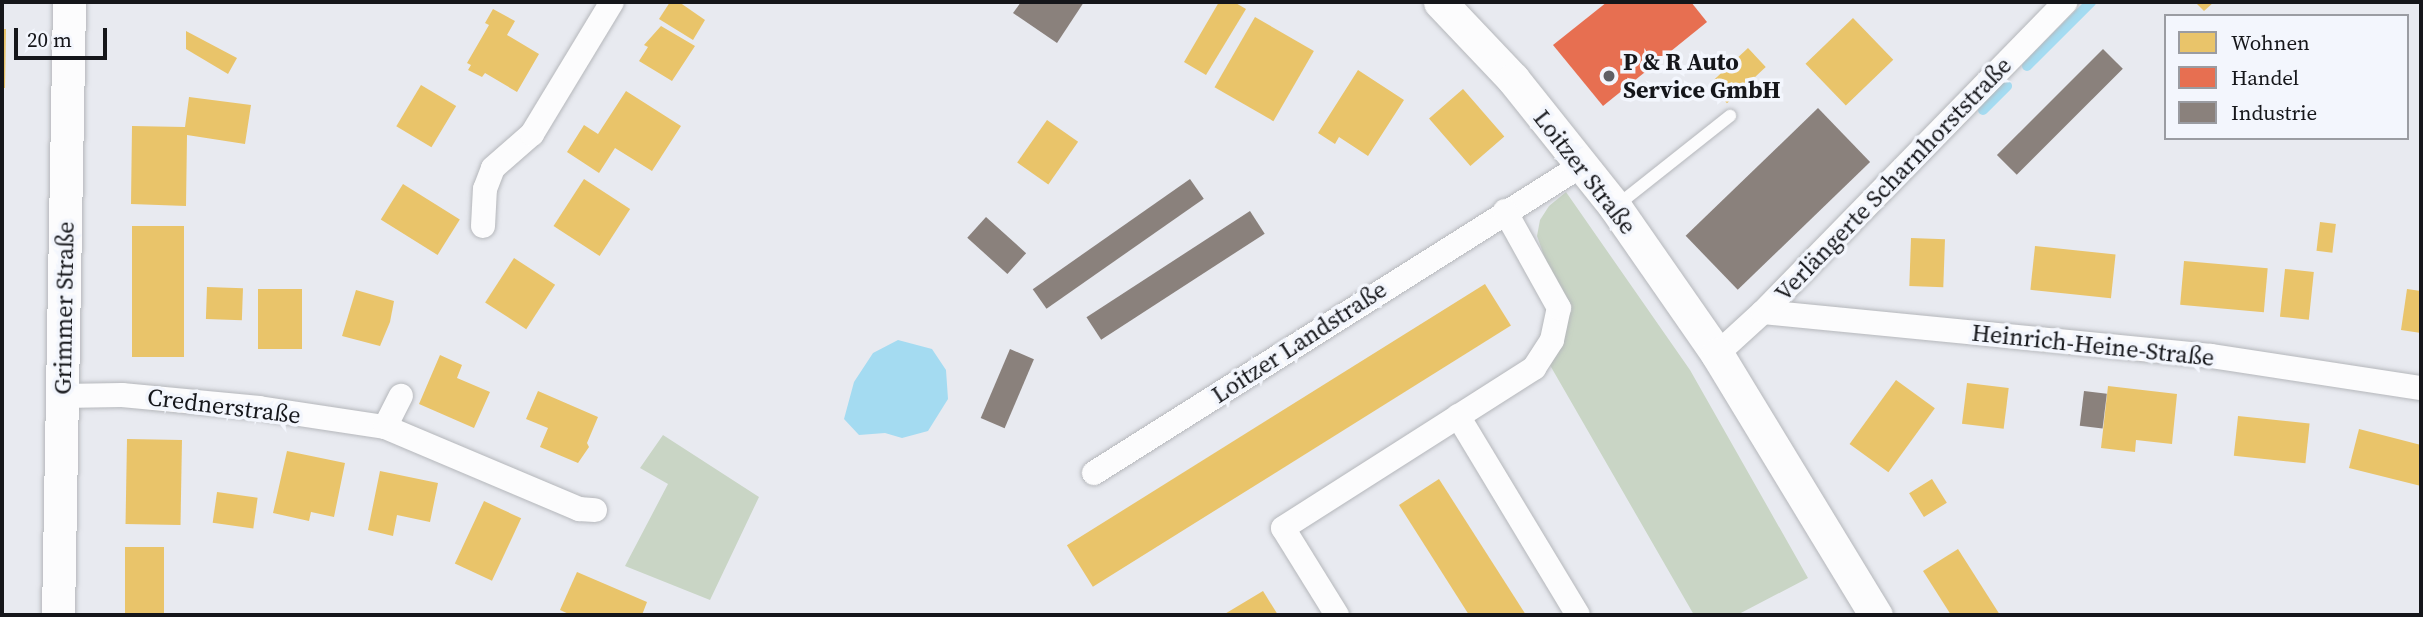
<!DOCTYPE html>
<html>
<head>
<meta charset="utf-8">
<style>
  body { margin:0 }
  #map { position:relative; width:2423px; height:617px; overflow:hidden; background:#e8eaf0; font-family:"Source Serif 4",serif }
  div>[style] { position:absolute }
  .green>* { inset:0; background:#c9d5c5 }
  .water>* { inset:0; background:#a4dbf1 }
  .homes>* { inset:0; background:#e9c46a; transform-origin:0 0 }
  .shops>* { inset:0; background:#e76f51 }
  .industry>* { inset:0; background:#8a817c; transform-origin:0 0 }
  .stream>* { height:10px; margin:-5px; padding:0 5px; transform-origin:5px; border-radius:5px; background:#a4dbf1 }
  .roads { filter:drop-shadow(0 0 2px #b5b7bb) drop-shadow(0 0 2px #b5b7bb) }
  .service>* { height:12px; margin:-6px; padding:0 6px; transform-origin:6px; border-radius:6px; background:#fcfcfd }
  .minor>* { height:24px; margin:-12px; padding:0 12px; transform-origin:12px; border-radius:12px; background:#fcfcfd }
  .secondary>* { height:33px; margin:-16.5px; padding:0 16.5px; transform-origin:16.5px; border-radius:16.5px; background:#fcfcfd }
  .dots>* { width:19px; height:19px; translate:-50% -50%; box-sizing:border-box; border:4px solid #f3f6fd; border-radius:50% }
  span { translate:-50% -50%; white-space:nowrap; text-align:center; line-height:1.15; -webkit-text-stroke:7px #f3f6fd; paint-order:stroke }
  .poi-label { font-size:24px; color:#15161a; font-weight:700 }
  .left { translate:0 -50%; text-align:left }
  .street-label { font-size:24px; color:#15161a }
  .frame { position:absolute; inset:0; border:4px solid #15161a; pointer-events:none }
  .legend { position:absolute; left:2164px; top:14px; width:245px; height:126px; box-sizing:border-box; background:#f3f6fd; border:2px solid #9a9ca2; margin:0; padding:9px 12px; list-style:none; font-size:21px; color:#15161a }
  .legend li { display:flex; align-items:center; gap:14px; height:35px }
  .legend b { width:35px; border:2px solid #9a9ca2 }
  .scale { position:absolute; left:14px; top:28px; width:93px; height:32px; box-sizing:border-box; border:4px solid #15161a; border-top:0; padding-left:9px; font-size:21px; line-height:24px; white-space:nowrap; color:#15161a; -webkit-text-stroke:5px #f3f6fd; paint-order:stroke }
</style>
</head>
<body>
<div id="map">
  <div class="green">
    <div style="clip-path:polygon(1566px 192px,1690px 370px,1808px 578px,1737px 615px,1694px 615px,1547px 360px,1548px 267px,1537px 236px,1540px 220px,1549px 206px)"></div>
    <div style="clip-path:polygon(663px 435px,759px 497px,710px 600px,625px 566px,668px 484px,640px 468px)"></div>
  </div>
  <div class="water">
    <div style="clip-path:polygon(898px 340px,932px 349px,946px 370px,948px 399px,928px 431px,902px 438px,885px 433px,859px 435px,844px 419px,854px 382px,873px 353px)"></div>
  </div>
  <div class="homes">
    <div style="clip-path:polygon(670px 2px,679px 2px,705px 20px,693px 40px,659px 19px)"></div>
    <div style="clip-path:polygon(1219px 2px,1234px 2px,1246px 9px,1206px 75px,1184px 62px)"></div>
    <div style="clip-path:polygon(2195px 2px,2214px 2px,2204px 11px)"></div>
    <div style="clip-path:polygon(493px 9px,515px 21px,507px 35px,539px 54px,517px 92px,485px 73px,482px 77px,468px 70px,471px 65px,467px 63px,489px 25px,485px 23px)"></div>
    <div style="left:1255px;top:17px;width:68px;height:81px;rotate:30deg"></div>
    <div style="left:1853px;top:18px;width:58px;height:66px;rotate:46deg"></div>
    <div style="clip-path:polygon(661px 26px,695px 46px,672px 81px,639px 61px,648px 47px,644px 45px)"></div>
    <div style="clip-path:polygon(2px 29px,6px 29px,5px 88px,2px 88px)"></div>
    <div style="clip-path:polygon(186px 31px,237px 58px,228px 74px,186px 49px)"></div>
    <div style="left:1748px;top:48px;width:26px;height:53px;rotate:47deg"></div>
    <div style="clip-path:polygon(1358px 70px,1404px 100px,1368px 156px,1339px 137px,1335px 144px,1318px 133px)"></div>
    <div style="left:421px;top:85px;width:41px;height:48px;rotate:31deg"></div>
    <div style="left:1463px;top:89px;width:63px;height:45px;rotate:49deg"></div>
    <div style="clip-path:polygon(626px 91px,681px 126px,652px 171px,615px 148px,599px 173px,567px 152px,584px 125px,598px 134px)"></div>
    <div style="clip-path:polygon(189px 97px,251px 105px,245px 144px,187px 135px,186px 206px,131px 204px,132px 126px,185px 127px)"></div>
    <div style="left:1047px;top:120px;width:38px;height:52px;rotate:35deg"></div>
    <div style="left:584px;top:179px;width:55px;height:56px;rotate:33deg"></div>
    <div style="left:403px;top:184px;width:67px;height:42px;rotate:32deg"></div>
    <div style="left:2320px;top:222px;width:16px;height:29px;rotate:7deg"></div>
    <div style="left:132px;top:226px;width:52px;height:131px"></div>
    <div style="left:1911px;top:238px;width:34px;height:48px;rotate:2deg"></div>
    <div style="left:2035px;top:246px;width:81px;height:44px;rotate:6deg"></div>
    <div style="left:514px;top:258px;width:49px;height:53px;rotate:33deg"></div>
    <div style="left:2184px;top:261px;width:84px;height:44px;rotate:5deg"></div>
    <div style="left:2285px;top:269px;width:29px;height:48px;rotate:6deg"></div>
    <div style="left:1485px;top:284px;width:49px;height:493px;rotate:58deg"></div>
    <div style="left:207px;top:287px;width:36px;height:32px;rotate:2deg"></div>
    <div style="left:258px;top:289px;width:44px;height:60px"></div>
    <div style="clip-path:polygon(2407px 289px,2421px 291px,2421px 333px,2401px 330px)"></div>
    <div style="clip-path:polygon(356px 290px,394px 301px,390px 322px,380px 346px,342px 336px)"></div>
    <div style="clip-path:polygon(440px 355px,462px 365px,457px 378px,490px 392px,474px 428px,419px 404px)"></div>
    <div style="left:1896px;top:380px;width:48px;height:79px;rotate:36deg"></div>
    <div style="left:1967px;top:383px;width:42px;height:41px;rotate:7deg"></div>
    <div style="clip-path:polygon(2108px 386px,2177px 394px,2172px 444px,2136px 440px,2135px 452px,2101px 448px)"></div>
    <div style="clip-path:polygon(538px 391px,598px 417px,587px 443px,589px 447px,578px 463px,540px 447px,548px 428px,526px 419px)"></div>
    <div style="left:2238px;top:416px;width:72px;height:40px;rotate:6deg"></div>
    <div style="clip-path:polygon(2359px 429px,2421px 445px,2421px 486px,2349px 468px)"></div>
    <div style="left:127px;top:439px;width:55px;height:85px;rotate:1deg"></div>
    <div style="clip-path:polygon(287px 451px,345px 463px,334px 517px,311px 512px,309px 521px,273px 513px)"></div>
    <div style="clip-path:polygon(380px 471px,438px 483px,430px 522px,397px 515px,393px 536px,368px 530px)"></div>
    <div style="clip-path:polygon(1439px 479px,1526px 615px,1469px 615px,1399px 505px)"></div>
    <div style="left:1932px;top:479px;width:28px;height:27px;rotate:58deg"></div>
    <div style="left:217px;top:492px;width:41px;height:31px;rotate:8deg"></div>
    <div style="left:484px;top:501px;width:41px;height:69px;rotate:25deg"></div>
    <div style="left:125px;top:547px;width:39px;height:68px"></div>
    <div style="clip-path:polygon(1958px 549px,2000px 615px,1951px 615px,1923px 571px)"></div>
    <div style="clip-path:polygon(577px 572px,647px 602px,642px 615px,571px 615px,560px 610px)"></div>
    <div style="clip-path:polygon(1263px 591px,1278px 615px,1223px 615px)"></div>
  </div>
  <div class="shops">
    <div style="clip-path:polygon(1607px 2px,1691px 2px,1707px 22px,1603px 106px,1553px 45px)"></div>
  </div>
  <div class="industry">
    <div style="clip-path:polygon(1021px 2px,1084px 2px,1057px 43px,1013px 13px)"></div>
    <div style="left:2103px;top:49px;width:28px;height:150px;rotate:45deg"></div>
    <div style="left:1818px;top:108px;width:75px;height:184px;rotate:46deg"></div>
    <div style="left:1190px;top:179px;width:24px;height:192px;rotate:55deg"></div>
    <div style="left:1250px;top:211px;width:27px;height:195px;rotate:57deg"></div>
    <div style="left:986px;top:217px;width:54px;height:28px;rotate:42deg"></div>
    <div style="left:1010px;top:349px;width:26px;height:75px;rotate:23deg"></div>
    <div style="left:2084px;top:391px;width:23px;height:35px;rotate:7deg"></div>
  </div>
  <div class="stream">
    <div style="left:2027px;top:66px;width:91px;rotate:-45deg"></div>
    <div style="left:1983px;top:110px;width:34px;rotate:-45deg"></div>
  </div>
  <div class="roads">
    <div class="service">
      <div style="left:1615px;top:207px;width:147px;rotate:-38.4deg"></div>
    </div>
    <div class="minor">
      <div style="left:483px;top:226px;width:37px;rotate:-87deg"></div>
      <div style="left:485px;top:189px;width:22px;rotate:-69deg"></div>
      <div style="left:493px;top:168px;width:52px;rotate:-41.1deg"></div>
      <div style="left:532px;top:134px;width:154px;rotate:-58.8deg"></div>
      <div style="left:1763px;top:312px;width:450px;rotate:5.6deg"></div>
      <div style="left:2211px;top:356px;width:212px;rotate:8.7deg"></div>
      <div style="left:1717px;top:354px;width:62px;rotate:-42.4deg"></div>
      <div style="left:1763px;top:312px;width:433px;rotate:-45.7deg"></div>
      <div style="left:62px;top:396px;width:60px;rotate:-1deg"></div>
      <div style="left:122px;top:395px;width:138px;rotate:5.4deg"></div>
      <div style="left:259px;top:408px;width:127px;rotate:8.6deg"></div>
      <div style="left:385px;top:427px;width:211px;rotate:22.9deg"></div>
      <div style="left:579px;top:509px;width:16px;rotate:4deg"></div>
      <div style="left:1458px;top:416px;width:232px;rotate:58.9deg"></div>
      <div style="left:385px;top:427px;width:35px;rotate:-63deg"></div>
      <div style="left:1094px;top:473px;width:577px;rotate:-32.26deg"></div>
      <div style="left:1337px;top:615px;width:102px;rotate:-121.8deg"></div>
      <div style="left:1283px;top:528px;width:298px;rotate:-32.5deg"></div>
      <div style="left:1534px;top:368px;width:33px;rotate:-57deg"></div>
      <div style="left:1552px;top:340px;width:33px;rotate:-78deg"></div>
      <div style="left:1559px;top:308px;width:111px;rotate:-119.1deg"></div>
    </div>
    <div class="secondary">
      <div style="left:1440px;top:2px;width:106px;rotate:46.5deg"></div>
      <div style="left:1513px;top:79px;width:164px;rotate:51.4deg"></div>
      <div style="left:1615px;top:207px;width:179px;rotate:55.2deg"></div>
      <div style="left:1717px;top:354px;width:306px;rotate:58.7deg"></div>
      <div style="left:58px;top:615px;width:613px;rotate:-88.97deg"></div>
    </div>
  </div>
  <div class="dots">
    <div style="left:1609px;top:76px;background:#5f6065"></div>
  </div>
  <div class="poi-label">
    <span class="left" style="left:1623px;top:76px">P &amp; R Auto<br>Service GmbH</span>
  </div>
  <div class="street-label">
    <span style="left:1585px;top:172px;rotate:52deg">Loitzer Straße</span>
    <span style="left:1893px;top:179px;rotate:-46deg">Verlängerte Scharnhorststraße</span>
    <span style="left:64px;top:308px;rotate:-89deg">Grimmer Straße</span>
    <span style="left:1299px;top:342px;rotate:-33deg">Loitzer Landstraße</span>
    <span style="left:2093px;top:345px;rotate:6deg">Heinrich-Heine-Straße</span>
    <span style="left:224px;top:406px;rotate:7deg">Crednerstraße</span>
  </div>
  <div class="frame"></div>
  <ul class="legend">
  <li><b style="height:19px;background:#e9c46a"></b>Wohnen</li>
  <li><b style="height:19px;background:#e76f51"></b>Handel</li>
  <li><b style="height:19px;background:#8a817c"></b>Industrie</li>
  </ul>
  <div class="scale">20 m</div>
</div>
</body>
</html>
